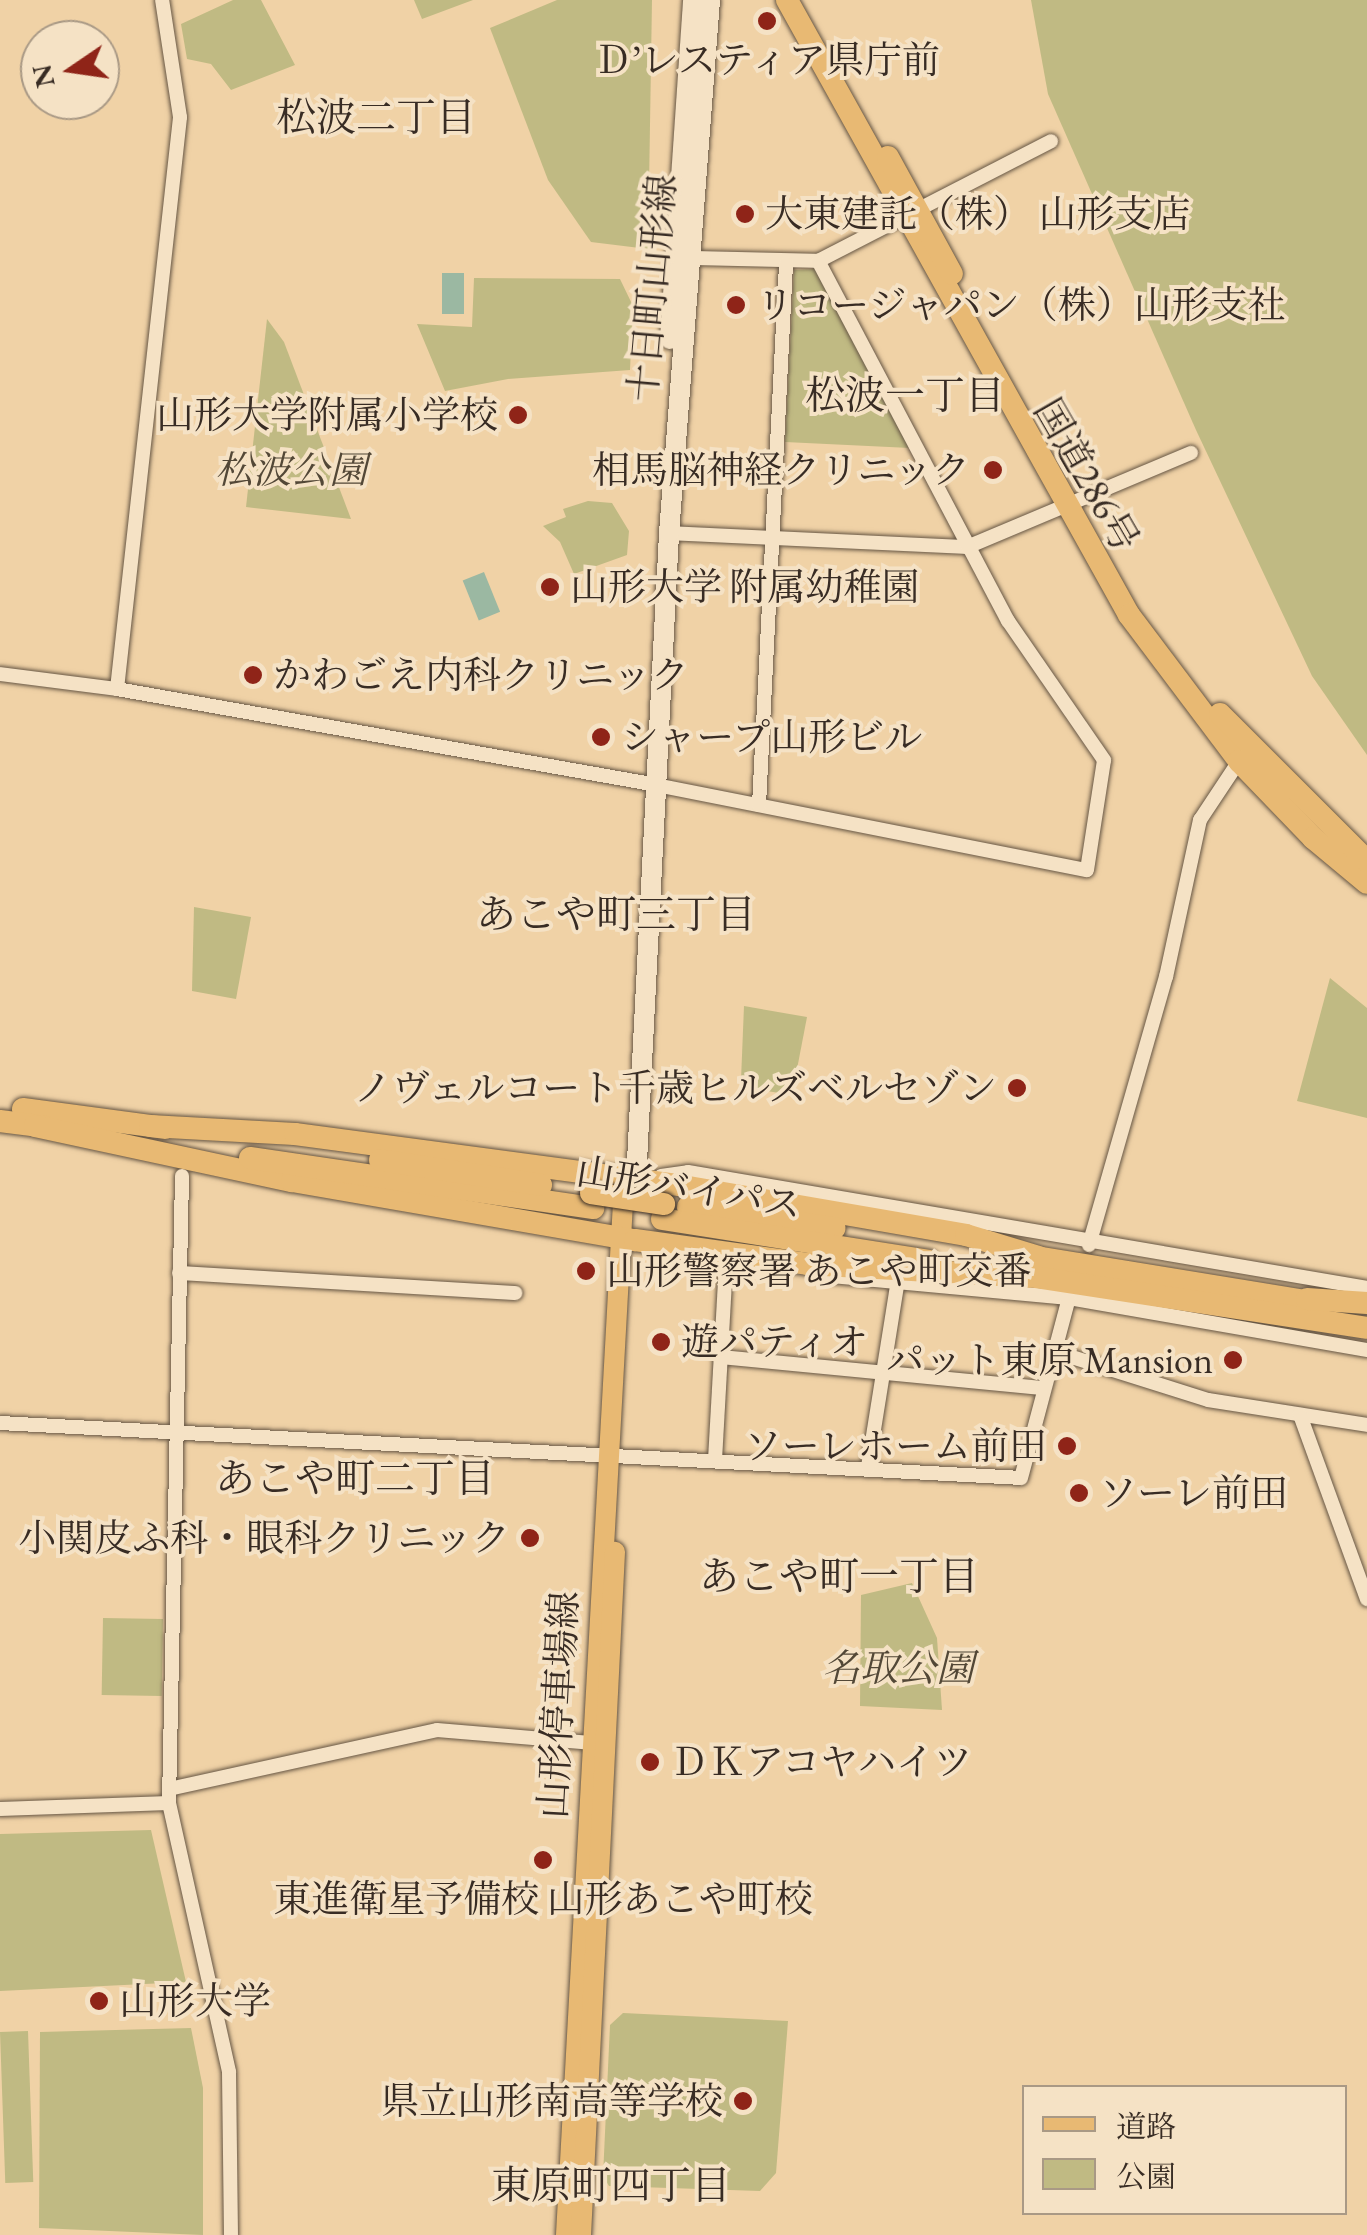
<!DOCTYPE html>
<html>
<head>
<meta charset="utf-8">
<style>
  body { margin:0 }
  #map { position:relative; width:1367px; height:2235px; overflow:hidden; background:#f0d2a6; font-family:"EB Garamond","Noto Serif JP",serif }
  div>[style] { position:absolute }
  .green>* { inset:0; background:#c0ba83; transform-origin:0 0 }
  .water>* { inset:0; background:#9bb8a2; transform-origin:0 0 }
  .roads { filter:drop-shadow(0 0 2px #665644) drop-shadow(0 0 2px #665644) }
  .minor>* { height:14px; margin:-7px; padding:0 7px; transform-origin:7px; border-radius:7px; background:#f5e2c5 }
  .secondary>* { height:20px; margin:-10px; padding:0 10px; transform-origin:10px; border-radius:10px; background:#f5e2c5 }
  .primary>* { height:20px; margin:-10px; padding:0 10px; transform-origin:10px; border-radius:10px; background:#e8b973 }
  .trunk>* { height:22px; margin:-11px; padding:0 11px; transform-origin:11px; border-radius:11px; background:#e8b973 }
  .bridges { filter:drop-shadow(0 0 2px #382c24) drop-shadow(0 0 2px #382c24) }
  .trunk-bridge>* { height:22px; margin:-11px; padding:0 11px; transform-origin:11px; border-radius:11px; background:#e8b973 }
  .dots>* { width:28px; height:28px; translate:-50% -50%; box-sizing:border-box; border:5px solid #f5e2c5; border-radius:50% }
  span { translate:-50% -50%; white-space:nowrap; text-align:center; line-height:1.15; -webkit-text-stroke:8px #f5e2c5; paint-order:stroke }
  .poi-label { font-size:38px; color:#382c24 }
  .left { translate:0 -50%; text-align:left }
  .right { translate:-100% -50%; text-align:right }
  .street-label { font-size:38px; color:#382c24 }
  .park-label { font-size:38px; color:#534837; font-style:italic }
  .neighbourhood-label { font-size:40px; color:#382c24 }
  .legend { position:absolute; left:1022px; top:2085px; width:325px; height:130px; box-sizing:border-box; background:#f5e2c5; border:2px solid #a99985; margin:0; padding:12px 18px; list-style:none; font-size:30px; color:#382c24 }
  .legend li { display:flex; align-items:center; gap:20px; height:50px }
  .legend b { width:50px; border:2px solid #a99985 }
  .north { position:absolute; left:20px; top:20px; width:100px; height:100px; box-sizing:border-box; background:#f5e2c5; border:2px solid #a99985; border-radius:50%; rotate:257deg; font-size:28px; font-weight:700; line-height:40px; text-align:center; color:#382c24 }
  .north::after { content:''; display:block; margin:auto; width:35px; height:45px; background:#8f2418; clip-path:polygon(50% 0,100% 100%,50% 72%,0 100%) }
</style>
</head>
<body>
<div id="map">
  <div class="green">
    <div style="clip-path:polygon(233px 0,261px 0,295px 65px,231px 90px,211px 64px,187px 59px,181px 24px)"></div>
    <div style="clip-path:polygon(414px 0,473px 0,422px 19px)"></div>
    <div style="clip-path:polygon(557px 0,652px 0,648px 249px,591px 242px,584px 232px,548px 180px,490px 28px)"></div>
    <div style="clip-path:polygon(1031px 0,1367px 0,1367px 755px,1312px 676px,1196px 430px,1048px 94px)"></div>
    <div style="clip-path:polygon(815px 269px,910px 448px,785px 442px,794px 270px)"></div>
    <div style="clip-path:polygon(474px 278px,620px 279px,633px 306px,630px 370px,508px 379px,445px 391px,417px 324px,472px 327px)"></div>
    <div style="clip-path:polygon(267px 319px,284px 342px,351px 519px,246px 507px)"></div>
    <div style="clip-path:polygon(588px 501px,612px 503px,629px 531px,627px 555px,574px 574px,560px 542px,543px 526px,566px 517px,563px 509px)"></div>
    <div style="clip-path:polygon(194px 907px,251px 917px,236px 999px,192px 991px)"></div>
    <div style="clip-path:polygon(1330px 978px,1367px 1008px,1367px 1118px,1297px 1101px)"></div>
    <div style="clip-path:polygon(744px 1006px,807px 1017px,792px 1095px,747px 1088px,741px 1080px)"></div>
    <div style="clip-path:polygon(912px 1583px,937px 1638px,942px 1710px,860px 1706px,861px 1595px)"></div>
    <div style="left:103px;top:1618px;width:60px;height:77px;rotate:1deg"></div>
    <div style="clip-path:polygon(151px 1830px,186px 1982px,0 1991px,0 1834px)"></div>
    <div style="clip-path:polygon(623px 2013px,788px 2021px,776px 2173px,760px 2191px,609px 2186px,603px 2176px,610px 2025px)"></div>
    <div style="clip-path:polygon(191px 2028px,203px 2088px,203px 2235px,39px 2228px,40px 2032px)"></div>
    <div style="left:28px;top:2031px;width:151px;height:28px;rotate:88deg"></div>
  </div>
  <div class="water">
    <div style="left:442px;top:273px;width:22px;height:41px"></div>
    <div style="left:484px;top:572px;width:43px;height:23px;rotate:68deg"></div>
  </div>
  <div class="roads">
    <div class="minor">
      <div style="left:690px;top:258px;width:128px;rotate:1.3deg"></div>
      <div style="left:818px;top:261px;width:262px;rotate:-27.2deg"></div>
      <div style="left:669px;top:533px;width:298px;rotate:2.7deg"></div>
      <div style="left:967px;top:547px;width:243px;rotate:-22.8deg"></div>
      <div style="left:0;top:674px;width:118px;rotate:7.3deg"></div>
      <div style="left:117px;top:689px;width:537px;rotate:10.08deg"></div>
      <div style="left:646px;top:783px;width:449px;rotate:11.2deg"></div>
      <div style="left:1087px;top:870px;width:111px;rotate:-81.2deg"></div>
      <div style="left:1104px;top:760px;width:169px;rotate:-124.6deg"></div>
      <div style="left:1008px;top:621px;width:407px;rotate:-117.8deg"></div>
      <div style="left:117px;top:689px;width:575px;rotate:-83.71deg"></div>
      <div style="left:180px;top:117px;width:118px;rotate:-98.7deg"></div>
      <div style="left:759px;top:805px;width:542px;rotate:-87.14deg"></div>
      <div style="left:182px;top:1176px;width:627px;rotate:91.19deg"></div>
      <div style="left:169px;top:1803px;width:276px;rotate:77.4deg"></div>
      <div style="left:229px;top:2072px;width:163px;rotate:89.3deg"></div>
      <div style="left:661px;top:1176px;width:27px;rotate:-8deg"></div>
      <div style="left:688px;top:1172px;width:689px;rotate:9.69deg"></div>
      <div style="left:1089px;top:1245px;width:279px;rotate:-74deg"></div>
      <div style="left:1166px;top:977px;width:161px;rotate:-77.8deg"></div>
      <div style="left:1200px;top:820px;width:74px;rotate:-56.5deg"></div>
      <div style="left:179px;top:1273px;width:337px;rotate:3.4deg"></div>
      <div style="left:821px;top:1275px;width:249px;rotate:5.3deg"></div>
      <div style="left:1069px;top:1298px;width:303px;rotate:9.9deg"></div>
      <div style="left:1056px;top:1352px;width:159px;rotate:17.5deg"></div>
      <div style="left:1208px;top:1400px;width:161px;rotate:8.9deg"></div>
      <div style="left:720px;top:1357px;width:324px;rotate:5.5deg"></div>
      <div style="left:1300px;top:1415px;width:196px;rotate:70deg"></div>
      <div style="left:0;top:1423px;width:1022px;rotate:3.08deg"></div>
      <div style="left:1021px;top:1478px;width:186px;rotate:-75.1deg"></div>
      <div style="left:715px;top:1460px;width:198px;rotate:-86.8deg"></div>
      <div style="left:868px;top:1467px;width:184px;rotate:-80.9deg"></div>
      <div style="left:169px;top:1789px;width:274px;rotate:-12.4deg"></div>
      <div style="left:437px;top:1730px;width:166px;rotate:4.8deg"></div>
      <div style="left:0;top:1809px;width:169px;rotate:-2deg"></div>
    </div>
    <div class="secondary">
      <div style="left:670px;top:339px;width:340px;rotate:-86.1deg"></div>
      <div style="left:636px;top:1181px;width:649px;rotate:-87.08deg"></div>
      <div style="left:669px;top:533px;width:535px;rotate:-85.6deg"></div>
    </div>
    <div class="primary">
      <div style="left:566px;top:2235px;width:1053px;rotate:-86.84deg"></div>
      <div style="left:581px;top:2235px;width:684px;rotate:-87.15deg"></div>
    </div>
    <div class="trunk">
      <div style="left:787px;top:0;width:704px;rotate:60.92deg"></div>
      <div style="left:1129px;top:615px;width:183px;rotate:53deg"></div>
      <div style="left:1239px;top:761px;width:107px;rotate:46.1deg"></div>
      <div style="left:1313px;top:838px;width:70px;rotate:39.8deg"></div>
      <div style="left:888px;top:157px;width:133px;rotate:61.3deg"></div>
      <div style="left:1220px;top:714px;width:208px;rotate:45deg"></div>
      <div style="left:23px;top:1109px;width:143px;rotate:7.6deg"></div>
      <div style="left:0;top:1121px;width:46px;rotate:7.4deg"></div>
      <div style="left:35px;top:1126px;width:263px;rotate:12.1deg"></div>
      <div style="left:292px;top:1181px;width:348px;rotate:9.8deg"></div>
      <div style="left:635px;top:1240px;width:174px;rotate:7.9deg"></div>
      <div style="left:807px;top:1264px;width:223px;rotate:3.3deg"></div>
      <div style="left:150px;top:1126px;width:145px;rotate:3.2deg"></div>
      <div style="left:295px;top:1134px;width:391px;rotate:7.6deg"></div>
      <div style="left:683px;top:1186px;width:287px;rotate:9.8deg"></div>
      <div style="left:966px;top:1235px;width:76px;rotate:16.8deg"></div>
      <div style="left:250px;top:1158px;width:347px;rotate:8.3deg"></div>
      <div style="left:380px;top:1160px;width:163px;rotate:8.8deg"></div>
      <div style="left:688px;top:1207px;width:148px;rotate:8.2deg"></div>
      <div style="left:662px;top:1219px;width:270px;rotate:8.9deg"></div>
      <div style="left:1024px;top:1255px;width:298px;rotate:9.3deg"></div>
      <div style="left:1015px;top:1274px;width:356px;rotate:8.7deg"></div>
      <div style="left:1307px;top:1299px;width:60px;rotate:3.8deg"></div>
    </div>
  </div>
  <div class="bridges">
    <div class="trunk-bridge">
      <div style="left:591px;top:1193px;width:74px;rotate:8.6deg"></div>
    </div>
  </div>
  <div class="dots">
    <div style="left:767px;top:21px;background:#8f2418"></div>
    <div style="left:745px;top:214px;background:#8f2418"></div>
    <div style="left:736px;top:305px;background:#8f2418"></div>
    <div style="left:518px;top:415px;background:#8f2418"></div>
    <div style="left:993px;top:470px;background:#8f2418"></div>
    <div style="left:550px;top:587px;background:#8f2418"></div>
    <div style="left:253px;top:675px;background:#8f2418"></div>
    <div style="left:601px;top:737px;background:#8f2418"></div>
    <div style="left:1017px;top:1088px;background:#8f2418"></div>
    <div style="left:586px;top:1271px;background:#8f2418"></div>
    <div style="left:661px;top:1342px;background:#8f2418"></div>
    <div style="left:1233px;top:1360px;background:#8f2418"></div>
    <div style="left:1067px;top:1446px;background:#8f2418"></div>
    <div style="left:1079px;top:1493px;background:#8f2418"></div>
    <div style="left:530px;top:1538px;background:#8f2418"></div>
    <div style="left:650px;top:1762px;background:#8f2418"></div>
    <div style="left:543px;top:1860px;background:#8f2418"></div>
    <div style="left:99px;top:2001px;background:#8f2418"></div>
    <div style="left:743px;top:2101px;background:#8f2418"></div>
  </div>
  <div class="poi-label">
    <span style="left:767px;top:60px">Ｄ’レスティア県庁前</span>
    <span class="left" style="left:765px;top:214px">大東建託（株） 山形支店</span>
    <span class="left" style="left:756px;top:305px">リコージャパン（株）山形支社</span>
    <span class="right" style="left:498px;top:415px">山形大学附属小学校</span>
    <span class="right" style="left:970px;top:470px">相馬脳神経クリニック</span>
    <span class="left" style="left:570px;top:587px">山形大学 附属幼稚園</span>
    <span class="left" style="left:273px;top:675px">かわごえ内科クリニック</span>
    <span class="left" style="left:621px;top:737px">シャープ山形ビル</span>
    <span class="right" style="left:997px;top:1088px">ノヴェルコート千歳ヒルズベルセゾン</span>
    <span class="left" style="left:606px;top:1271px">山形警察署 あこや町交番</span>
    <span class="left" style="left:681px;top:1342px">遊パティオ</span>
    <span class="right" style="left:1213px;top:1360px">パット東原 Mansion</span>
    <span class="right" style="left:1047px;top:1446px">ソーレホーム前田</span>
    <span class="left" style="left:1099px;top:1493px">ソーレ前田</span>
    <span class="right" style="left:510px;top:1538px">小関皮ふ科・眼科クリニック</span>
    <span class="left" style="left:670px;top:1762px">ＤＫアコヤハイツ</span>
    <span style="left:543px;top:1899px">東進衛星予備校 山形あこや町校</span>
    <span class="left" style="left:119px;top:2001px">山形大学</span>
    <span class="right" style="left:723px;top:2101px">県立山形南高等学校</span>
  </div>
  <div class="street-label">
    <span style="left:652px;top:288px;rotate:-85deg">十日町山形線</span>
    <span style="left:1087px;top:475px;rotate:60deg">国道286号</span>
    <span style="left:689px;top:1188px;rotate:9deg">山形バイパス</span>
    <span style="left:558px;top:1705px;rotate:-87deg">山形停車場線</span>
  </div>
  <div class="park-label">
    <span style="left:291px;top:470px">松波公園</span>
    <span style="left:898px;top:1668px">名取公園</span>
  </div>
  <div class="neighbourhood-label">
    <span style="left:376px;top:117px">松波二丁目</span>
    <span style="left:905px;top:395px">松波一丁目</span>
    <span style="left:616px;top:914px">あこや町三丁目</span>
    <span style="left:355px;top:1478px">あこや町二丁目</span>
    <span style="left:839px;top:1576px">あこや町一丁目</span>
    <span style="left:611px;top:2185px">東原町四丁目</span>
  </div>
  <ul class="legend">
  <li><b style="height:12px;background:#e8b973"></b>道路</li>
  <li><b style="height:28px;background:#c0ba83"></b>公園</li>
  </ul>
  <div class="north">N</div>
</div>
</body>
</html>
